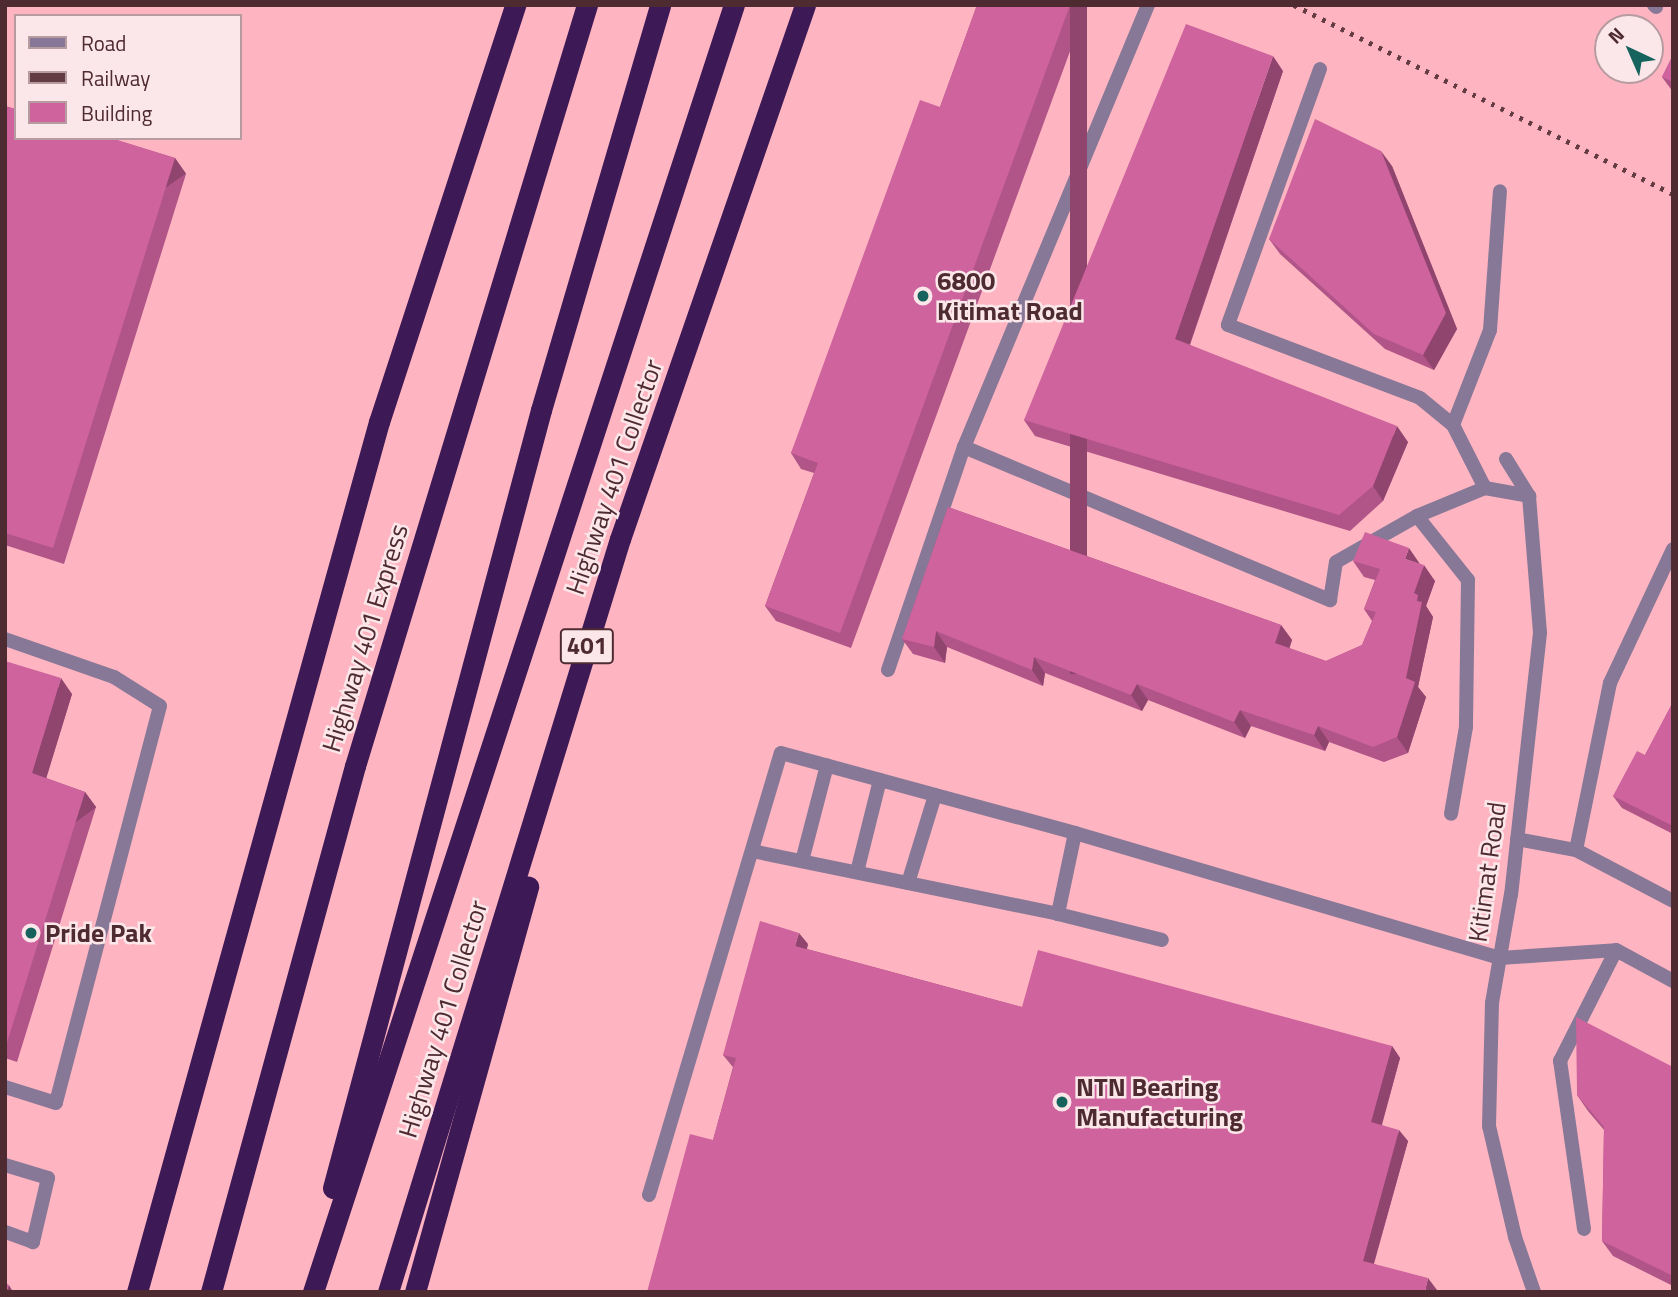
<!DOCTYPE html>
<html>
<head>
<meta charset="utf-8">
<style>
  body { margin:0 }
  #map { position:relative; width:1678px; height:1297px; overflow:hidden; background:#ffb5c1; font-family:"Titillium Web",sans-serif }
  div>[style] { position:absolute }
  .service>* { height:14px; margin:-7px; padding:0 7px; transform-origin:7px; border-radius:7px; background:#887897 }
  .minor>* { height:14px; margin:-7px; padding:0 7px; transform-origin:7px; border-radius:7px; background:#887897 }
  .motorway>* { height:21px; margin:-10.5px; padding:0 10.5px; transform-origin:10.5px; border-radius:10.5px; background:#3d1956 }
  .rail>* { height:5px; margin-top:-2.5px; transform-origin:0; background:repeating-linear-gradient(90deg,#633b42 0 3.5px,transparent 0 10.5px) }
  .wall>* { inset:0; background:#b15588 }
  .shaded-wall>* { inset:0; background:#90456f; transform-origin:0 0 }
  .building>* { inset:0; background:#ce639e }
  .dots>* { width:19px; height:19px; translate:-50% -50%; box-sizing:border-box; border:4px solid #fbe7ea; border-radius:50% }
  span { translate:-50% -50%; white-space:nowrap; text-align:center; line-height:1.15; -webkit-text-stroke:5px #fbe7ea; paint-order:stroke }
  .shield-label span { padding:2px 5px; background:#fbe7ea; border:2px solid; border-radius:5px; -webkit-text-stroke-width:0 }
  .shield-label { font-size:24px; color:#4e2a31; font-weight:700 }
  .poi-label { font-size:26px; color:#4e2a31; font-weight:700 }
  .left { translate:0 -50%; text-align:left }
  .street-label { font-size:26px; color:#4e2a31 }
  .frame { position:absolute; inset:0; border:7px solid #4e2a31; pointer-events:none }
  .legend { position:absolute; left:14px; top:14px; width:228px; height:126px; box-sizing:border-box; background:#fbe7ea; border:2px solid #b69ba0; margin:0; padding:9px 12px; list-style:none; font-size:21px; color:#4e2a31 }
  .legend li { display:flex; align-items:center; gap:14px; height:35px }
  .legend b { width:35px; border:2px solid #b69ba0 }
  .north { position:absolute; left:1594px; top:14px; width:70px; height:70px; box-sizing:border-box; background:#fbe7ea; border:2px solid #b69ba0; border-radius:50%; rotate:316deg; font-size:19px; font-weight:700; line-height:28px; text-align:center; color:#4e2a31 }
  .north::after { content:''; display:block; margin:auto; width:24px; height:32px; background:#16635e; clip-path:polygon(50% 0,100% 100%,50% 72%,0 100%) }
</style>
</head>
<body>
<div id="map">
  <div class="service">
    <div style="left:1654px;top:5px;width:3px;rotate:45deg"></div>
    <div style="left:1320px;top:69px;width:272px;rotate:109.8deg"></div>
    <div style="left:1228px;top:325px;width:205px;rotate:20.8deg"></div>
    <div style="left:1420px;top:398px;width:43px;rotate:39.3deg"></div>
    <div style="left:1453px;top:425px;width:71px;rotate:63.1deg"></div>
    <div style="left:1453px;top:425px;width:102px;rotate:-68.7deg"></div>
    <div style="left:1490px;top:330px;width:139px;rotate:-85.9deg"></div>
    <div style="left:964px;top:447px;width:397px;rotate:22.7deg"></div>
    <div style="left:1330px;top:600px;width:38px;rotate:-81deg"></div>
    <div style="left:1336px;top:562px;width:93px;rotate:-29.6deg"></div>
    <div style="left:1417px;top:516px;width:82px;rotate:51.4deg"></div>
    <div style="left:1468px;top:580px;width:147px;rotate:90.8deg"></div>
    <div style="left:1466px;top:727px;width:88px;rotate:99.8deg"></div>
    <div style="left:1417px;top:516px;width:74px;rotate:-22.4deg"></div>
    <div style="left:1485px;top:488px;width:45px;rotate:10.3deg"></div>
    <div style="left:1673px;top:549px;width:148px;rotate:115.2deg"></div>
    <div style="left:1610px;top:683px;width:170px;rotate:101.5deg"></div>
    <div style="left:1576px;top:850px;width:110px;rotate:27.7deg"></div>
    <div style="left:5px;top:639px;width:115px;rotate:19.2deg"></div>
    <div style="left:114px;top:677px;width:54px;rotate:32.2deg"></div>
    <div style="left:160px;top:706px;width:410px;rotate:104.7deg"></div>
    <div style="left:56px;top:1103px;width:53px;rotate:-162.6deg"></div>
    <div style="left:888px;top:670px;width:236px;rotate:-71.2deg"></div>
    <div style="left:964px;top:447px;width:479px;rotate:-67.4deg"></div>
    <div style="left:1075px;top:833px;width:443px;rotate:16.4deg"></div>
    <div style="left:1500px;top:958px;width:116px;rotate:-3.9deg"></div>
    <div style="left:1616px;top:950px;width:65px;rotate:28.5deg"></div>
    <div style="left:1517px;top:839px;width:60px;rotate:10.6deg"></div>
    <div style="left:752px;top:851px;width:312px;rotate:11.6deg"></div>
    <div style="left:802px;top:861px;width:99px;rotate:-75.4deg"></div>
    <div style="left:857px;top:872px;width:95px;rotate:-76deg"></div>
    <div style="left:908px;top:883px;width:92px;rotate:-72.9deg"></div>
    <div style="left:5px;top:1165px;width:45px;rotate:16.8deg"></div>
    <div style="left:48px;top:1178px;width:66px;rotate:103.2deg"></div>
    <div style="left:33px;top:1242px;width:30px;rotate:-160deg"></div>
    <div style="left:649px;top:1195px;width:461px;rotate:-73.4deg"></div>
    <div style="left:781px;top:753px;width:305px;rotate:15.2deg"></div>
    <div style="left:1075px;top:833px;width:83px;rotate:101.9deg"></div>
    <div style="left:1058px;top:914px;width:107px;rotate:14deg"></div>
    <div style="left:1584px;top:1229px;width:170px;rotate:-98.1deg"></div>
    <div style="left:1560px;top:1061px;width:124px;rotate:-63.2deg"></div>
  </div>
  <div class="minor">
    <div style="left:1506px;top:459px;width:44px;rotate:58.1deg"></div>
    <div style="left:1529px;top:496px;width:137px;rotate:85.4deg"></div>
    <div style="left:1540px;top:633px;width:263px;rotate:96.3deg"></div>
    <div style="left:1511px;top:894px;width:111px;rotate:99.9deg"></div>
    <div style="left:1492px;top:1003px;width:123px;rotate:91.4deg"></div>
    <div style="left:1489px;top:1126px;width:114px;rotate:76.8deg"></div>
    <div style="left:1515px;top:1237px;width:58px;rotate:70.9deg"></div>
  </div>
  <div class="motorway">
    <div style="left:333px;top:1188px;width:805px;rotate:-75.03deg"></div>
    <div style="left:541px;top:410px;width:422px;rotate:-73.6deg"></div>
    <div style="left:137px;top:1292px;width:903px;rotate:-74.46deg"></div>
    <div style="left:379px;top:422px;width:439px;rotate:-71.9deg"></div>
    <div style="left:211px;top:1292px;width:545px;rotate:-74.69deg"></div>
    <div style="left:355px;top:766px;width:796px;rotate:-73.05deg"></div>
    <div style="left:313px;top:1292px;width:1354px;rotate:-71.89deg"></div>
    <div style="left:388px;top:1292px;width:788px;rotate:-72.88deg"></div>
    <div style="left:620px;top:539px;width:565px;rotate:-70.89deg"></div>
    <div style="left:415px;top:1292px;width:421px;rotate:-74.4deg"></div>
  </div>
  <div class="rail">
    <div style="left:1294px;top:5px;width:424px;rotate:26.5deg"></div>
  </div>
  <div class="wall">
    <div style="clip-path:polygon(977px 5px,1087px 5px,851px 648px,776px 621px,765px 606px,814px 473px,801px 469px,791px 453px,940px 107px)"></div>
    <div style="clip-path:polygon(1673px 55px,1673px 92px,1662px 77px)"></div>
    <div style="clip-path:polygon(1283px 71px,1190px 345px,1408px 442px,1383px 501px,1350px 531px,1035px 436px,1024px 420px)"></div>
    <div style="clip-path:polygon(5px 106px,175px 158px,186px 174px,64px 564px,5px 545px)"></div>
    <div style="clip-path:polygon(1392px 166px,1457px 329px,1434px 370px,1385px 349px,1280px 254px,1269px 239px)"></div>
    <div style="clip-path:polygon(948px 507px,1281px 625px,1292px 640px,1289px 648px,1326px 661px,1362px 645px,1372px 621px,1364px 609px,1375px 580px,1364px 577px,1353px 561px,1420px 564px,1435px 581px,1426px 606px,1433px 617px,1418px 687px,1426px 697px,1408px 753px,1384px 762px,1329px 742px,1325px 751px,1251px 726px,1245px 738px,1148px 700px,1142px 711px,1045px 673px,1043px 686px,947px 647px,945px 663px,913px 654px,902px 639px)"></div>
    <div style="clip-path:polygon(5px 661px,72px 694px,46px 778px,85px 792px,96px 807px,17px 1062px,5px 1058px)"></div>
    <div style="clip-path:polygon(1673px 702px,1673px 834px,1622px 808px,1613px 796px,1645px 755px)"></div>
    <div style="clip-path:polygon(808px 944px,807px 949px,1022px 1007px,1392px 1046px,1400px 1058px,1382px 1125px,1408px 1141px,1374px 1264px,1437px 1290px,713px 1140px,733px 1067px,732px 1066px,723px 1055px)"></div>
    <div style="clip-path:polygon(1673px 1067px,1673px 1286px,1613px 1256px,1602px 1241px,1604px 1130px,1588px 1111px,1577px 1095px)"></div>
  </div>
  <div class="shaded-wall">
    <div style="left:1070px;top:5px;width:17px;height:669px"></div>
    <div style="clip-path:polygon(1273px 56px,1283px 71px,1186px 355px,1175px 339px)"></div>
    <div style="clip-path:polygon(1381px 151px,1392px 166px,1457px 329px,1434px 370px,1423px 355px)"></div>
    <div style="left:175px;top:158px;width:19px;height:409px;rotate:55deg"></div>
    <div style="clip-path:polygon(1397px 426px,1408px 442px,1383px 501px,1373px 486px)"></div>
    <div style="clip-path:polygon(1409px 548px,1420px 564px,1405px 559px)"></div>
    <div style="clip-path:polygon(1424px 565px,1435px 581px,1426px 606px,1433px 617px,1418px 687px,1426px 697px,1408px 753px,1397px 737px,1417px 601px,1414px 593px)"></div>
    <div style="clip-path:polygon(1281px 625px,1292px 640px,1286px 659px,1275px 643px)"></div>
    <div style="clip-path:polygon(936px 631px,947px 647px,945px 663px,934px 647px)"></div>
    <div style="clip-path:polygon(1034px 657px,1045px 673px,1043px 686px,1032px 670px)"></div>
    <div style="clip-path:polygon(61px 678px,72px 694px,43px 789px,32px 773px)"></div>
    <div style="clip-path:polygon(1137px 684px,1148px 700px,1142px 711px,1131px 695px)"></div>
    <div style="clip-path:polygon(1240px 710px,1251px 726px,1245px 738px,1234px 722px)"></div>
    <div style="clip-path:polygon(1318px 726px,1329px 742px,1325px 751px,1314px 735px)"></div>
    <div style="left:85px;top:792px;width:19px;height:266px;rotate:54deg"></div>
    <div style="clip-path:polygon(799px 933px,808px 944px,804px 958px,795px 946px)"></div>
    <div style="clip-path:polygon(1392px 1046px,1400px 1058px,1379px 1134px,1371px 1122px)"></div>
    <div style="clip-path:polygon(1399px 1130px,1408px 1141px,1371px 1273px,1363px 1261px)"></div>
    <div style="clip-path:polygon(1428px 1278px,1437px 1290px,1436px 1292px,1425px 1292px)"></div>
    <div style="clip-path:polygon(9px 1285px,13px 1292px,6px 1292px)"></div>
  </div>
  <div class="building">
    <div style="clip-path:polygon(977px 5px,1070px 5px,840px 633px,765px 606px,818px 463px,791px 453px,920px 100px,940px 107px)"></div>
    <div style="clip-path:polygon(1186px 24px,1273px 56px,1175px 339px,1397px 426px,1373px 486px,1339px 515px,1024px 420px)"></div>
    <div style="clip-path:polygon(1673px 55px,1673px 82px,1662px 77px)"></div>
    <div style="clip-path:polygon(5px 106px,16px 109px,16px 138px,111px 138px,175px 158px,53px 548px,5px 533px)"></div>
    <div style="clip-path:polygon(1315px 119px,1381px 151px,1446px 313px,1423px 355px,1374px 334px,1269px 239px)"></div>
    <div style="clip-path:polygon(948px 507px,1281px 625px,1275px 643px,1326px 661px,1362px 645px,1376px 612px,1364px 609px,1380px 569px,1353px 561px,1365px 532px,1409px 548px,1405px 559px,1424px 565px,1414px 593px,1418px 595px,1417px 601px,1422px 602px,1406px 678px,1415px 682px,1397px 737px,1373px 747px,1318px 726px,1314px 735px,1240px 710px,1234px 722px,1137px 684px,1131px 695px,1034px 657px,1032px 670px,936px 631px,934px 647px,902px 639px)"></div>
    <div style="clip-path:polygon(5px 661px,61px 678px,32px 773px,85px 792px,6px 1046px,5px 1046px)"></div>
    <div style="clip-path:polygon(1673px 702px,1673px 826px,1613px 796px,1637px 751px,1645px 755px)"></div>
    <div style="clip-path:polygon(760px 921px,799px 933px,795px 946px,1022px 1007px,1038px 950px,1392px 1046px,1371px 1122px,1399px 1130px,1363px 1261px,1428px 1278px,1425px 1292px,647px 1292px,690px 1134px,713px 1140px,736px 1058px,723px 1055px)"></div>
    <div style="clip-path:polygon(1576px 1017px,1673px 1067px,1673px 1276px,1602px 1241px,1604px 1127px,1577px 1095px)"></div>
    <div style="clip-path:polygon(5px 1283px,9px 1285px,6px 1292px,5px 1292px)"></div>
  </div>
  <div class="dots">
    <div style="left:923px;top:296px;background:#16635e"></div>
    <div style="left:31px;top:933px;background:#16635e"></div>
    <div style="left:1062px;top:1102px;background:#16635e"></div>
  </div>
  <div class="shield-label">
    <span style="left:587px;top:646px">401</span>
  </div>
  <div class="poi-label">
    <span class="left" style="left:937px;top:296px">6800<br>Kitimat Road</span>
    <span class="left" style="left:45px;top:933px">Pride Pak</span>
    <span class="left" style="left:1076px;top:1102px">NTN Bearing<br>Manufacturing</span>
  </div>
  <div class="street-label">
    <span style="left:614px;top:477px;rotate:-71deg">Highway 401 Collector</span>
    <span style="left:365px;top:638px;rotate:-73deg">Highway 401 Express</span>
    <span style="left:1487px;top:872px;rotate:-82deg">Kitimat Road</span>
    <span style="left:443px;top:1019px;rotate:-73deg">Highway 401 Collector</span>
  </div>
  <div class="frame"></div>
  <ul class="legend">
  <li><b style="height:9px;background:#887897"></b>Road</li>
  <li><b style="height:9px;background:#633b42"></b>Railway</li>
  <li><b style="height:19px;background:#ce639e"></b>Building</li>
  </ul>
  <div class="north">N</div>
</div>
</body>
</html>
